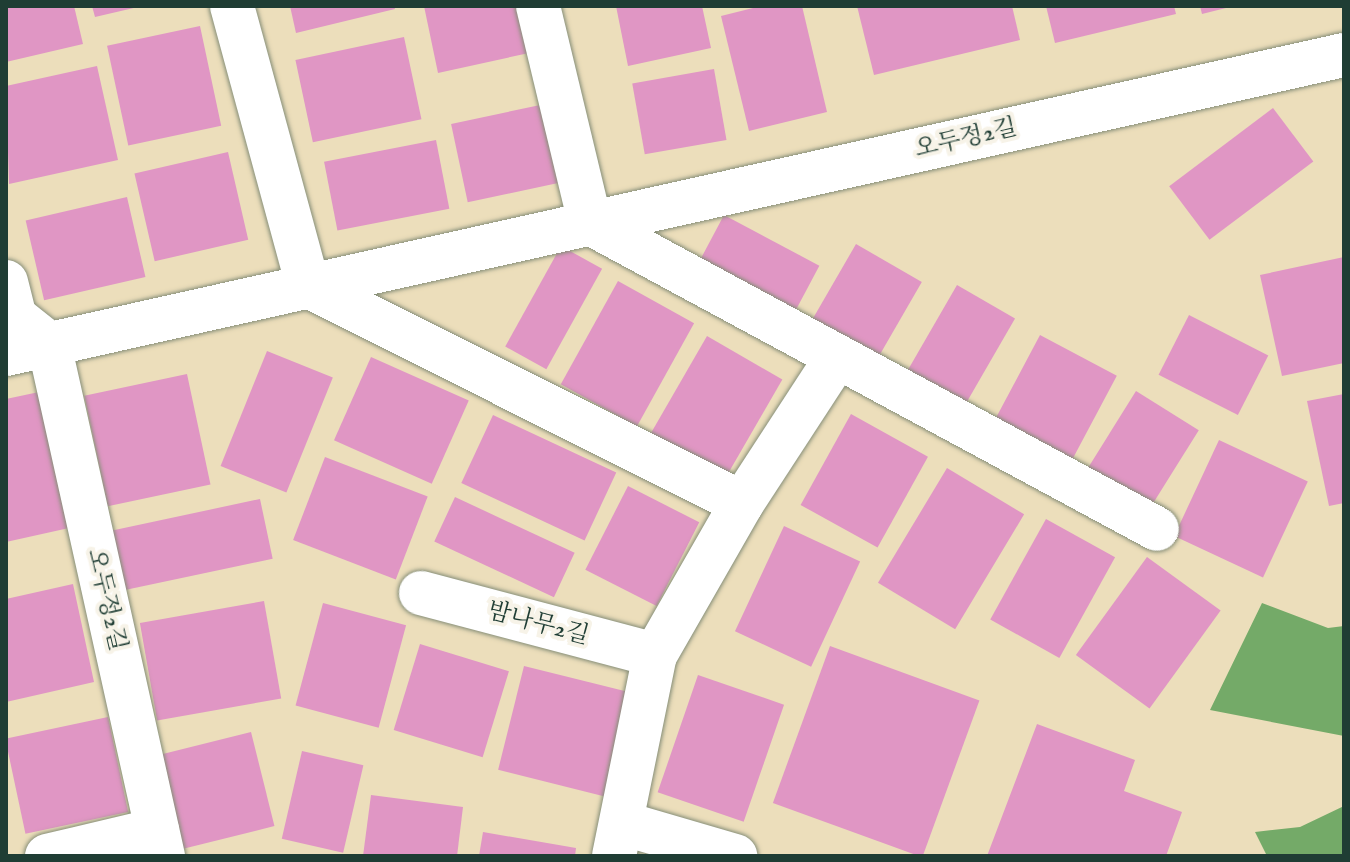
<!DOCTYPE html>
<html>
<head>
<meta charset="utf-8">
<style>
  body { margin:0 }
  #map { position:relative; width:1350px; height:862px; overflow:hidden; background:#ecdebb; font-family:"IM FELL English","Noto Serif KR",serif }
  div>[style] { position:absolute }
  .forest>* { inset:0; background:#74aa68 }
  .building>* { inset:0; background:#e096c4; transform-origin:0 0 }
  .roads { filter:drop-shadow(0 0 2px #868e78) drop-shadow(0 0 2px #868e78) }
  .street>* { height:44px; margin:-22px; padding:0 22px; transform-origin:22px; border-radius:22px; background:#fff }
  span { translate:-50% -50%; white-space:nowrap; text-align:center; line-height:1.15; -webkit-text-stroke:8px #f7f3e8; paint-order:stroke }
  .street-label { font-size:24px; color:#1f3d34 }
  .frame { position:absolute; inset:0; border:8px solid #1f3d34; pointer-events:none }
</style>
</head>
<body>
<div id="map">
  <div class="forest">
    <div style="clip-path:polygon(1262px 603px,1328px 628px,1344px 626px,1344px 736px,1210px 710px)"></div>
    <div style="clip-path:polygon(1344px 806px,1344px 856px,1267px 856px,1255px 832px,1300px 827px)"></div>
  </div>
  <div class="building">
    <div style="clip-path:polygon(6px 6px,74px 6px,83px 44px,6px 62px)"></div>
    <div style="clip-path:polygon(92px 6px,138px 6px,138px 7px,95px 17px)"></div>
    <div style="clip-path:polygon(290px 6px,394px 6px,395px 9px,296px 33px)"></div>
    <div style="clip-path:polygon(424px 6px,519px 6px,529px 53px,438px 73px)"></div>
    <div style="clip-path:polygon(616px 6px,702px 6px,711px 48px,628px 66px)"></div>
    <div style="clip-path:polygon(761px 6px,802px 6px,827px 112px,749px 131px,721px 16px)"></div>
    <div style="clip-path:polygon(857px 6px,1012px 6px,1020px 40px,874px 75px)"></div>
    <div style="clip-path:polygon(1046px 6px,1174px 6px,1176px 14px,1055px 43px)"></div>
    <div style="clip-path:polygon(1200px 6px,1230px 6px,1230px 7px,1202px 14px)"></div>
    <div style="left:200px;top:26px;width:102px;height:95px;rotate:78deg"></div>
    <div style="left:404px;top:37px;width:84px;height:111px;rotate:78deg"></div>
    <div style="clip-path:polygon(97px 66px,118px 160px,9px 184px,6px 86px)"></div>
    <div style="left:714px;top:69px;width:72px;height:83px;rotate:80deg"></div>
    <div style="left:545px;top:104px;width:80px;height:96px;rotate:78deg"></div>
    <div style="left:1273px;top:108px;width:67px;height:130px;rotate:53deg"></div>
    <div style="left:436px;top:140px;width:70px;height:114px;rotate:79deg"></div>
    <div style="left:228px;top:152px;width:90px;height:96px;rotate:77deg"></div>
    <div style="left:127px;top:197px;width:82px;height:104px;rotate:77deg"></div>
    <div style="left:724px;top:215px;width:108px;height:58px;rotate:28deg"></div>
    <div style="left:856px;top:244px;width:76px;height:87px;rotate:30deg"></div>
    <div style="left:561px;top:246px;width:47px;height:115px;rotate:29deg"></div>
    <div style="clip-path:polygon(1344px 257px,1344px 363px,1282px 376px,1260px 275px)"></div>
    <div style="left:618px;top:281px;width:87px;height:118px;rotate:29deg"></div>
    <div style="left:957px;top:285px;width:67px;height:102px;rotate:30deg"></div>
    <div style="left:1189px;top:315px;width:89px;height:67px;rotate:27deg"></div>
    <div style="left:1040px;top:335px;width:87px;height:96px;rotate:28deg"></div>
    <div style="left:707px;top:336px;width:87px;height:112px;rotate:30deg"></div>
    <div style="left:267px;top:351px;width:71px;height:124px;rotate:22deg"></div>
    <div style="left:371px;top:357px;width:107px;height:91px;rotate:24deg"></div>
    <div style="left:187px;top:374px;width:113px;height:105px;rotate:78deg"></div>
    <div style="left:1136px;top:391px;width:74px;height:101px;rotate:32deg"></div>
    <div style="clip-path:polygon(39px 392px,69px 528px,6px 542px,6px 399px)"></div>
    <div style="clip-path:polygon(1344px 394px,1344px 503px,1329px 506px,1307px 401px)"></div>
    <div style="left:851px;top:414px;width:88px;height:104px;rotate:29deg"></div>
    <div style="left:493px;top:415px;width:136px;height:75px;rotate:25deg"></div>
    <div style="left:1219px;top:440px;width:98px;height:106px;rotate:25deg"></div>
    <div style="left:325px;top:457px;width:110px;height:89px;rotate:21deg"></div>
    <div style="left:947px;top:468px;width:90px;height:134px;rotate:31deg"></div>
    <div style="left:628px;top:486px;width:80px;height:94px;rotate:27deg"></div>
    <div style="left:455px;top:497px;width:132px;height:49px;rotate:25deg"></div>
    <div style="left:260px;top:499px;width:61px;height:151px;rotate:78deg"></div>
    <div style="left:1046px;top:519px;width:79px;height:115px;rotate:29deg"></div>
    <div style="left:784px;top:526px;width:84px;height:116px;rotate:25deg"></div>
    <div style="left:1147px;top:557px;width:91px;height:121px;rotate:36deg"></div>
    <div style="clip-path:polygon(73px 584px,94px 682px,6px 702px,6px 599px)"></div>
    <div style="left:264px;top:601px;width:99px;height:126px;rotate:80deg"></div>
    <div style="left:323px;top:603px;width:86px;height:106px;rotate:15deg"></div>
    <div style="left:420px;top:644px;width:93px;height:90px;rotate:17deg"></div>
    <div style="left:830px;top:646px;width:159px;height:167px;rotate:20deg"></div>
    <div style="left:524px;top:666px;width:114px;height:107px;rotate:14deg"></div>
    <div style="left:698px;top:675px;width:91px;height:124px;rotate:19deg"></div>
    <div style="left:108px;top:717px;width:97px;height:105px;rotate:78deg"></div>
    <div style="clip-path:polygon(1037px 724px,1135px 760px,1124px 791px,1182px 812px,1166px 856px,987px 856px)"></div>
    <div style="left:251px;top:732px;width:97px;height:96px;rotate:76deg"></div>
    <div style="left:302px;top:751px;width:63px;height:90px;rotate:13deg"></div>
    <div style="clip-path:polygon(371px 795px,463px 807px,457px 856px,363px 856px)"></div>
    <div style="clip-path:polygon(483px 832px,576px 848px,575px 856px,479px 856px)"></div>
  </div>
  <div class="roads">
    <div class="street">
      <div style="left:232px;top:6px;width:290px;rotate:74.8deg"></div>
      <div style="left:308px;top:286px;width:485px;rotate:26.6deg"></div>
      <div style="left:538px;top:6px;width:223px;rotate:76.5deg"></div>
      <div style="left:590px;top:223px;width:644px;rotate:28.35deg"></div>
      <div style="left:6px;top:282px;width:36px;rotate:76deg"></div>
      <div style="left:15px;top:317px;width:43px;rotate:38.5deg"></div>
      <div style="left:49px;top:344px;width:525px;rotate:77.45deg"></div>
      <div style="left:6px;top:354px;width:1371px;rotate:-12.6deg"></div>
      <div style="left:421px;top:593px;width:242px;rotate:14.8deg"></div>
      <div style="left:625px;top:824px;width:115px;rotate:16.2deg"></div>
      <div style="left:47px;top:856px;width:113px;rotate:-13.3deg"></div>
      <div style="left:614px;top:856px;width:205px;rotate:-78.5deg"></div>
      <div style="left:655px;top:655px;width:175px;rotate:-60.2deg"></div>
      <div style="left:742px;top:503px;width:174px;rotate:-56.9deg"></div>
    </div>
  </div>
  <div class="street-label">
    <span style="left:966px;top:139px;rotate:-13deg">오두정2길</span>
    <span style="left:106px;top:600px;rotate:77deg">오두정2길</span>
    <span style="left:538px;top:624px;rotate:15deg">밤나무2길</span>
  </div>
  <div class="frame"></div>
</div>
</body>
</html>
